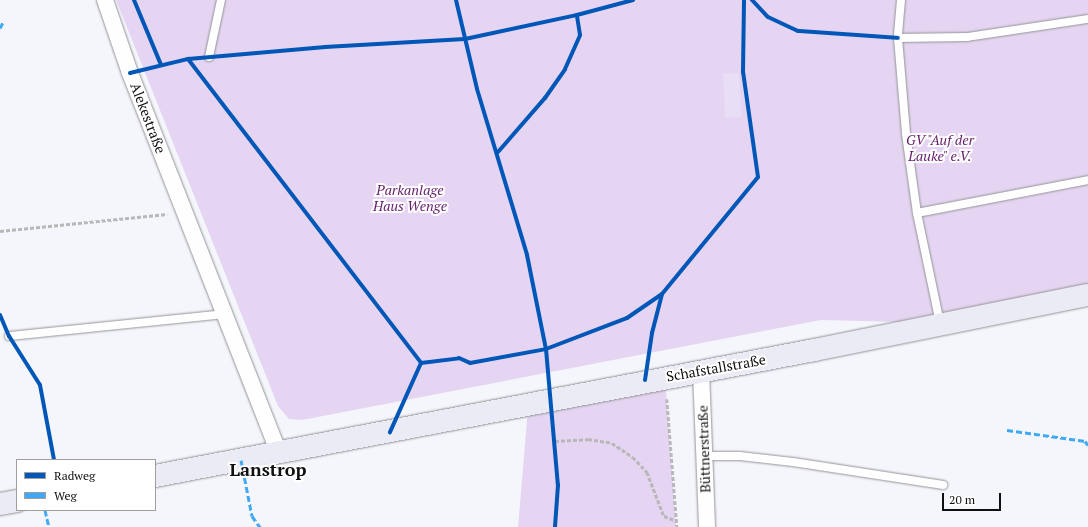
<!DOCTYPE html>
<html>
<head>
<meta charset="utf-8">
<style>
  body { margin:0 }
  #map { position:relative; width:1088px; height:527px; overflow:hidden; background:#f5f6fc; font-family:"PT Serif",serif }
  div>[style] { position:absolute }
  .green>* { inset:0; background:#e5d5f3 }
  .pitch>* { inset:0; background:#e8dff6; transform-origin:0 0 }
  .path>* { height:2.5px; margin-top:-1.25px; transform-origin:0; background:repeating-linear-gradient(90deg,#b8b8b9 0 4px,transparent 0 6px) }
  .roads { filter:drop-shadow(0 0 1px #939496) drop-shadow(0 0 1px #939496) }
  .lane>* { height:8px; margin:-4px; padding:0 4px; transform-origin:4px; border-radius:4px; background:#fefeff }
  .street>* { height:16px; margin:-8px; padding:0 8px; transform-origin:8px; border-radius:8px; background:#fefeff }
  .secondary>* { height:22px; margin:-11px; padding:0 11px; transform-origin:11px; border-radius:11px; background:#ebebf5 }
  .quiet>* { height:3px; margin-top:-1.5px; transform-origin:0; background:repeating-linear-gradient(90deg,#3fa9f5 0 6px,transparent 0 9px) }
  .cycleway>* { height:4px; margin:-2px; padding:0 2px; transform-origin:2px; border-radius:2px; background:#0057b8 }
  span { translate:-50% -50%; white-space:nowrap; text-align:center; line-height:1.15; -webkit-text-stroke:4px #fff; paint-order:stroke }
  .street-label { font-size:14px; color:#101010 }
  .park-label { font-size:14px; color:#651c6b; font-style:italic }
  .district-label { font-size:18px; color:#101010; font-weight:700 }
  .legend { position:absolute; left:16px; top:459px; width:140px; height:52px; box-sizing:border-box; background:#fff; border:1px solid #9f9f9f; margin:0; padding:5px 7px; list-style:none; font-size:12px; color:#101010 }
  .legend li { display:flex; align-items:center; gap:8px; height:20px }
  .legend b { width:20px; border:1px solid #9f9f9f }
  .scale { position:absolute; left:942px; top:493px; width:59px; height:18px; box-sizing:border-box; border:2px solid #101010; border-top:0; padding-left:5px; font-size:12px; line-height:14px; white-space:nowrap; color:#101010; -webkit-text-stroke:3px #fff; paint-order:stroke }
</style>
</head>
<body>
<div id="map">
  <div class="green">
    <div style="clip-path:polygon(116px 0,1088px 0,1088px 295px,940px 323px,821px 320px,302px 420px,289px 419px,278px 406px)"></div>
    <div style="clip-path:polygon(665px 377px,676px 527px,518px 527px,528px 409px)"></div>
  </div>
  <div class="pitch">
    <div style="left:739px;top:73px;width:44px;height:16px;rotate:87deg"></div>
  </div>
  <div class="path">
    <div style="left:0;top:231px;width:168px;rotate:-5.8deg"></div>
    <div style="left:667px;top:399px;width:128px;rotate:85.5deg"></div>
    <div style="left:555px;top:441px;width:33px;rotate:-3deg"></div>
    <div style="left:588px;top:439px;width:24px;rotate:9deg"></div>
    <div style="left:612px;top:443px;width:25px;rotate:34deg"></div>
    <div style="left:633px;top:457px;width:21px;rotate:47deg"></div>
    <div style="left:647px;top:472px;width:47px;rotate:68.9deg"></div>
    <div style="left:664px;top:516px;width:14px;rotate:21deg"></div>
  </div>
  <div class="roads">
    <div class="lane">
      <div style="left:901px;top:0;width:38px;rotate:95deg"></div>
      <div style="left:898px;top:38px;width:96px;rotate:85.2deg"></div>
      <div style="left:906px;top:134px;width:80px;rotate:82.1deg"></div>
      <div style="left:917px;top:213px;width:112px;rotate:78.2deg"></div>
      <div style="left:898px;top:38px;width:69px;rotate:-0.8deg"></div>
      <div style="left:967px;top:37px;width:122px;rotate:-8.5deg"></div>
      <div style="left:209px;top:57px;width:58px;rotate:-78.1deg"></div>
      <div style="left:917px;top:213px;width:174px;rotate:-10.9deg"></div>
      <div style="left:9px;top:336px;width:216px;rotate:-5.8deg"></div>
      <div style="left:704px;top:456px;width:36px"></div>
      <div style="left:740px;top:456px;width:53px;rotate:6.5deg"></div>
      <div style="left:793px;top:462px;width:152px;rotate:8.7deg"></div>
    </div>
    <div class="street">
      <div style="left:105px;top:0;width:77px;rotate:71.1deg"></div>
      <div style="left:130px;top:73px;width:408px;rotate:68.6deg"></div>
      <div style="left:701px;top:370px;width:157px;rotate:87.8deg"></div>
    </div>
    <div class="secondary">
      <div style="left:155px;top:476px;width:671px;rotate:-10.82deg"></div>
      <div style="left:814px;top:350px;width:279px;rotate:-11.4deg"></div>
      <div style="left:0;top:504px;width:17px;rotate:-10deg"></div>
    </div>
  </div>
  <div class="quiet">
    <div style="left:0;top:28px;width:7px;rotate:-63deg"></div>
    <div style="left:1007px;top:430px;width:79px;rotate:8deg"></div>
    <div style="left:1085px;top:441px;width:5px;rotate:53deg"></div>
    <div style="left:241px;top:460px;width:57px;rotate:78.9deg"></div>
    <div style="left:252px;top:516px;width:14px;rotate:54deg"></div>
    <div style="left:45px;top:510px;width:17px;rotate:77deg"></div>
  </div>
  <div class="cycleway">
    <div style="left:134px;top:0;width:70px;rotate:67.4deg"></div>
    <div style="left:456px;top:0;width:91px;rotate:76.7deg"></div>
    <div style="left:477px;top:89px;width:173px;rotate:73.2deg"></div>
    <div style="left:527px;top:255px;width:96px;rotate:78.6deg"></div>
    <div style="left:546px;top:349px;width:137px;rotate:85deg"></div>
    <div style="left:558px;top:485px;width:42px;rotate:94.1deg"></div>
    <div style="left:752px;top:0;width:23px;rotate:47deg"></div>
    <div style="left:768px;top:17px;width:33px;rotate:25deg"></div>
    <div style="left:798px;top:31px;width:100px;rotate:4deg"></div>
    <div style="left:188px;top:59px;width:383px;rotate:52.5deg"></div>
    <div style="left:421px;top:363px;width:76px;rotate:114.2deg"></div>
    <div style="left:130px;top:73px;width:60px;rotate:-13.6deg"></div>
    <div style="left:188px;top:59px;width:138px;rotate:-5deg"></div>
    <div style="left:325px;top:47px;width:140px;rotate:-3.3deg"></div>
    <div style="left:465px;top:39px;width:115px;rotate:-12.1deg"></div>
    <div style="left:577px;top:15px;width:58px;rotate:-15deg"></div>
    <div style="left:498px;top:152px;width:72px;rotate:-49deg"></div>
    <div style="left:545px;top:98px;width:35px;rotate:-55deg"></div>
    <div style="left:565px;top:69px;width:37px;rotate:-66deg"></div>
    <div style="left:580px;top:35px;width:20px;rotate:-99deg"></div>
    <div style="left:0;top:315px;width:23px;rotate:67deg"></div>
    <div style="left:9px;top:336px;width:58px;rotate:57.7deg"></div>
    <div style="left:40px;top:385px;width:76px;rotate:79.4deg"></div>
    <div style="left:421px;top:363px;width:38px;rotate:-7deg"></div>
    <div style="left:459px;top:358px;width:12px;rotate:24deg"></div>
    <div style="left:470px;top:363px;width:77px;rotate:-10.4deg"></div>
    <div style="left:546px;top:349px;width:87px;rotate:-20.9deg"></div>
    <div style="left:627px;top:318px;width:42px;rotate:-34.4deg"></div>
    <div style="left:662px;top:294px;width:151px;rotate:-50.6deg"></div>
    <div style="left:758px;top:177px;width:106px;rotate:-98.1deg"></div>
    <div style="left:743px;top:72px;width:72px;rotate:-89.2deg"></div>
    <div style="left:645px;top:380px;width:48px;rotate:-81.5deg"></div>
    <div style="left:652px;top:333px;width:40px;rotate:-75.6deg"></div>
  </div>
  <div class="street-label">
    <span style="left:148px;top:118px;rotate:69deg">Alekestraße</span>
    <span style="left:716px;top:368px;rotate:-10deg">Schafstallstraße</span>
    <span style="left:704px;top:449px;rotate:-92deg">Büttnerstraße</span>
  </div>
  <div class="park-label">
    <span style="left:940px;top:148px">GV "Auf der<br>Lauke" e.V.</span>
    <span style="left:410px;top:198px">Parkanlage<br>Haus Wenge</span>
  </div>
  <div class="district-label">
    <span style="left:268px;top:469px">Lanstrop</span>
  </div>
  <ul class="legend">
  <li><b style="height:5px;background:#0057b8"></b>Radweg</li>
  <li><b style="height:5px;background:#3fa9f5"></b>Weg</li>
  </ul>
  <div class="scale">20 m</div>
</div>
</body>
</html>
